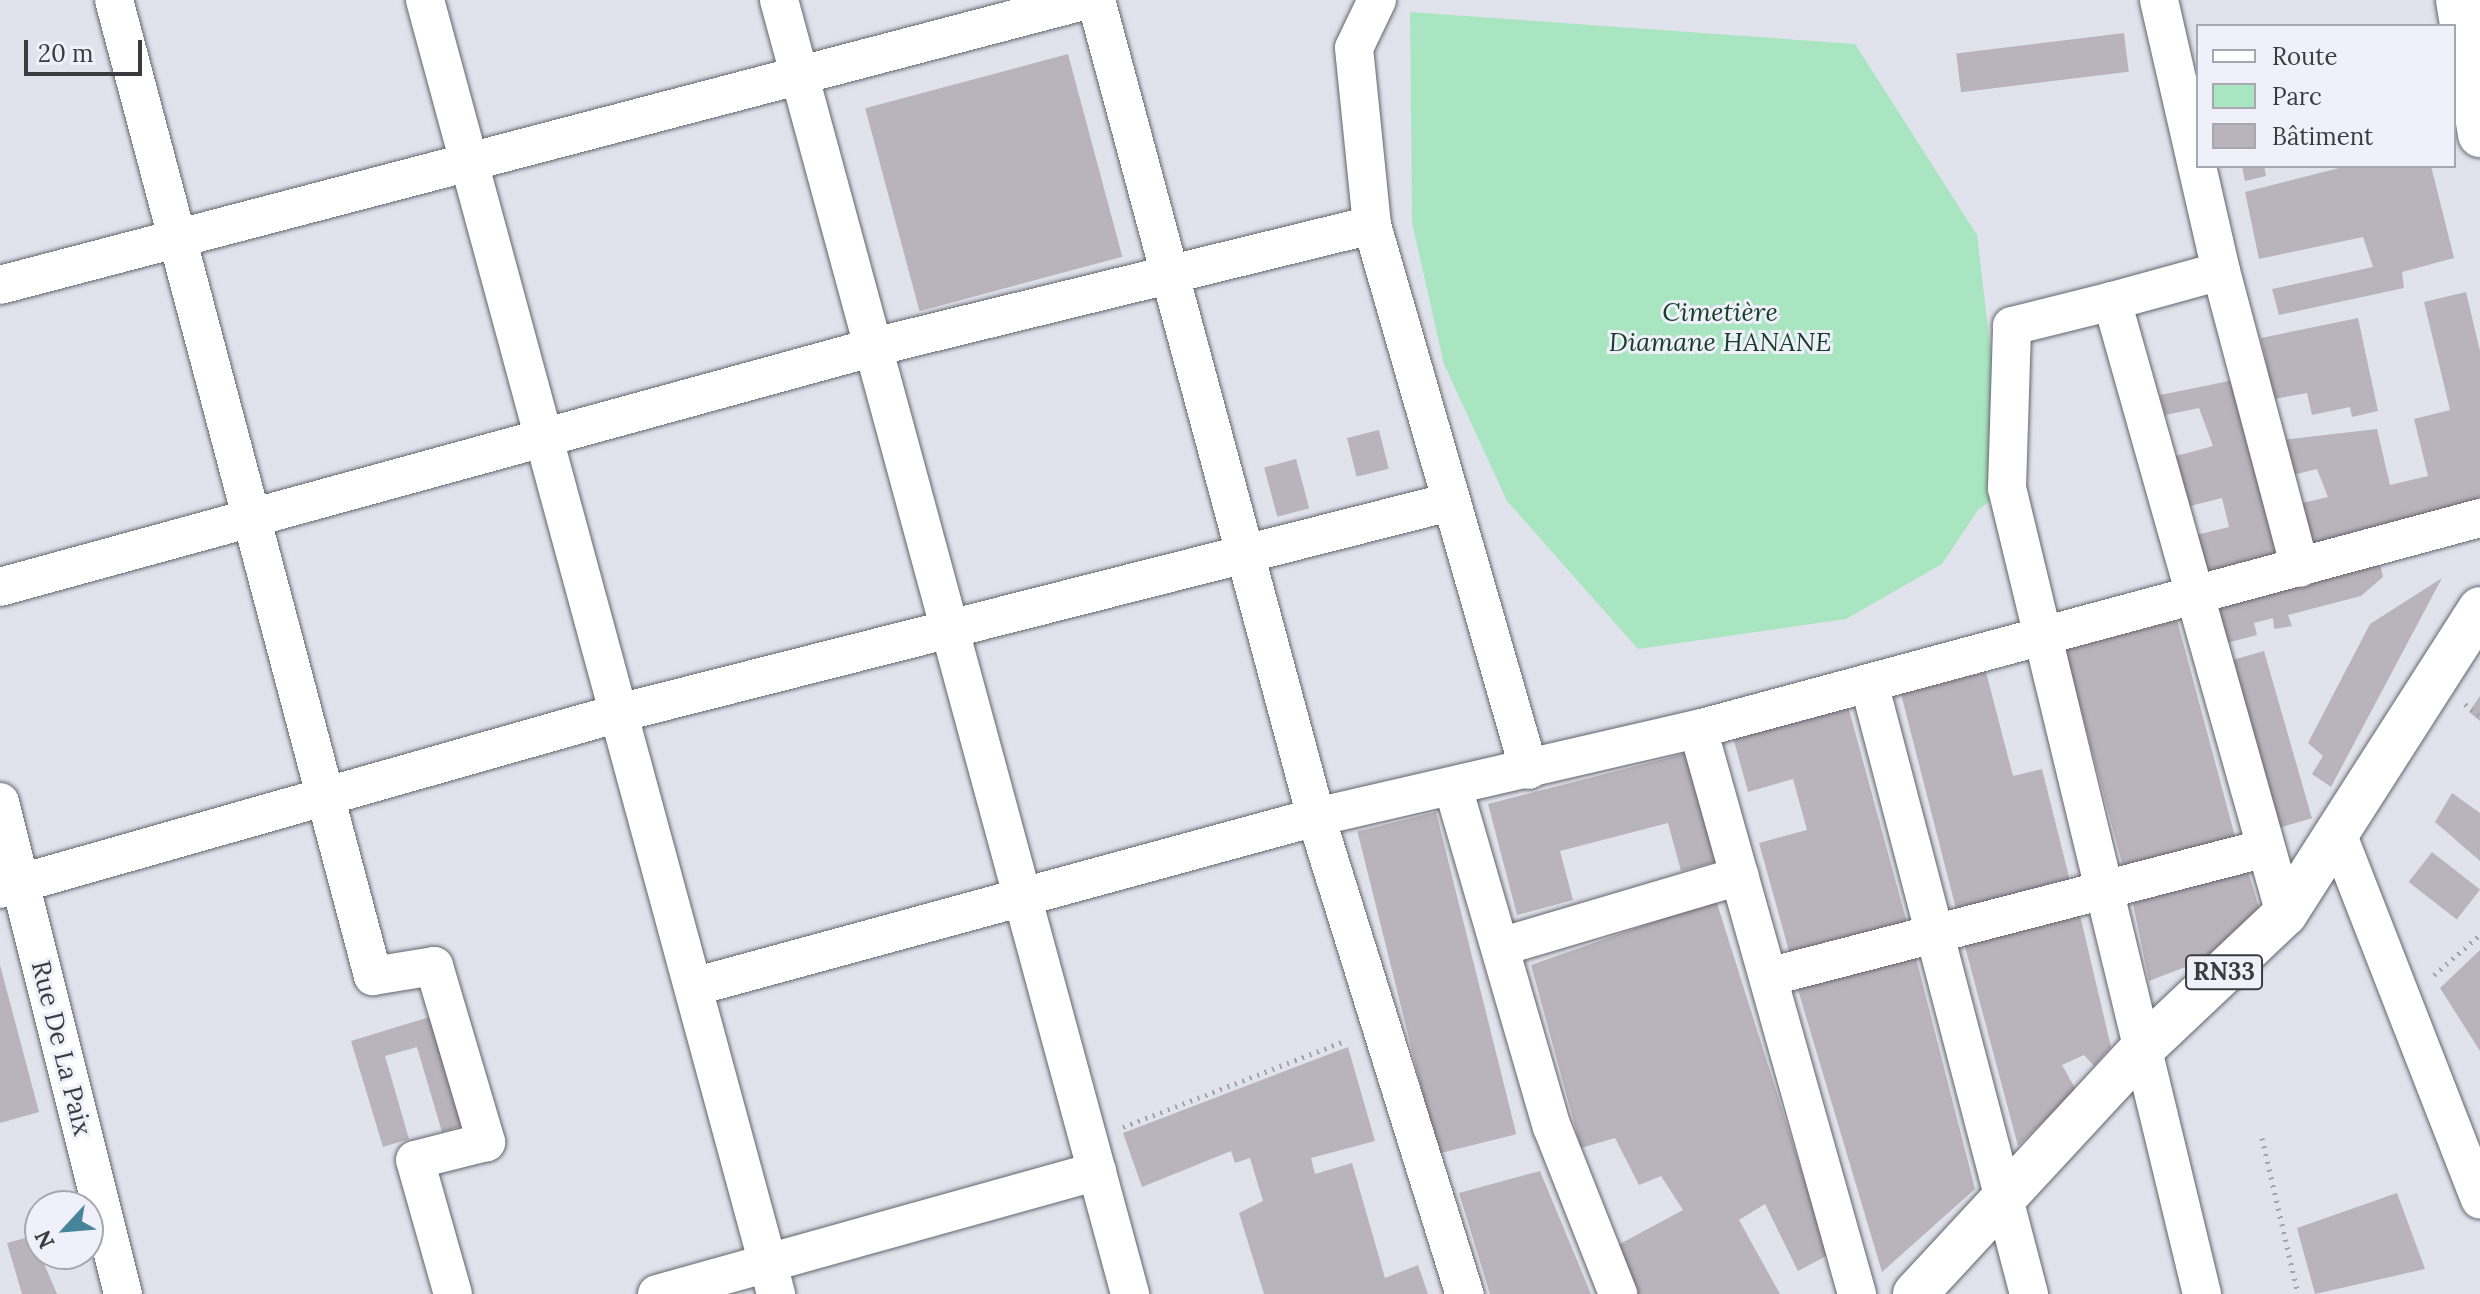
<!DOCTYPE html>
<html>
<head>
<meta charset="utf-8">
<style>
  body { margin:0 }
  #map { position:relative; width:2480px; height:1294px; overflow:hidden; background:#e1e3ec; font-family:Lora,serif }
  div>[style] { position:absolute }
  .green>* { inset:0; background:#a9e5c0 }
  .building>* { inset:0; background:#b9b3bb; transform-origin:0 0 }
  .path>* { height:5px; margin-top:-2.5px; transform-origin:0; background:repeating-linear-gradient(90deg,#a2a3aa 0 2px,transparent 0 8px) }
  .roads { filter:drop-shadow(0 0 2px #63646c) drop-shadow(0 0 2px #63646c) }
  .street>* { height:38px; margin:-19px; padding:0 19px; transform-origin:19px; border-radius:19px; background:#fff }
  .primary>* { height:44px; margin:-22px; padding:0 22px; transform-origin:22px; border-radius:22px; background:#fff }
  span { translate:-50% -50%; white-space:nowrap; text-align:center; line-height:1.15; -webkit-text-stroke:6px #eff0f9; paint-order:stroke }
  .shield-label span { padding:2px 6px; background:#eff0f9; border:2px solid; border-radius:6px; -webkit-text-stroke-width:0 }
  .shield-label { font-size:24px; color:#3c3c40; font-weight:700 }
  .park-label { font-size:26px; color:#143e27; font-style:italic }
  .street-label { font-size:26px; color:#3c3c40 }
  .legend { position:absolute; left:2196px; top:24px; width:260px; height:144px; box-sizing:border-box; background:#eff0f9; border:2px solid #a7a8af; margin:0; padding:10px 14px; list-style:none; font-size:24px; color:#3c3c40 }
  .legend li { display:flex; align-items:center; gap:16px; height:40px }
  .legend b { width:40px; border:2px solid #a7a8af }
  .north { position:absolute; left:24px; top:1190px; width:80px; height:80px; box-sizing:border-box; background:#eff0f9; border:2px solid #a7a8af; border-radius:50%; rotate:244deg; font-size:22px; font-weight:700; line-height:32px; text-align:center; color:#3c3c40 }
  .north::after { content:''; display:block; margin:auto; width:28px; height:36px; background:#47869a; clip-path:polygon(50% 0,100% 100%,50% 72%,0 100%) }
  .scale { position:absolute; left:24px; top:40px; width:118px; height:36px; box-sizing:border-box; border:4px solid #3c3c40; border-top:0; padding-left:10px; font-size:24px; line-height:28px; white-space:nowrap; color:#3c3c40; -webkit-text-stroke:6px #eff0f9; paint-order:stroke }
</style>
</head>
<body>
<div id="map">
  <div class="green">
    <div style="clip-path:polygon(1410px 12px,1855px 44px,1977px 235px,2007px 488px,1978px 510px,1942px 564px,1846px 619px,1638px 649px,1507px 501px,1444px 364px,1412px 223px)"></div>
  </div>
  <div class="building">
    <div style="left:2124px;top:33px;width:39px;height:169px;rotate:83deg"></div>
    <div style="left:1068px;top:54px;width:210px;height:210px;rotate:75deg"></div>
    <div style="clip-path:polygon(2242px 166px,2264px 166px,2266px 176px,2245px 181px)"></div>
    <div style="clip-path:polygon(2347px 166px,2431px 166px,2454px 258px,2402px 272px,2404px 288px,2279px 315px,2272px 289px,2373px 267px,2363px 237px,2259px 259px,2245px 192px)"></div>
    <div style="clip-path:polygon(2466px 292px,2480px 351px,2480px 506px,2310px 553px,2298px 504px,2328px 497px,2317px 469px,2289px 476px,2281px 440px,2377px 429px,2390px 485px,2428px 476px,2414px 419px,2450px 410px,2424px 302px)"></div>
    <div style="clip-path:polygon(2358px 318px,2378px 411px,2352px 417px,2350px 407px,2312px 415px,2307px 393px,2274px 399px,2261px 338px)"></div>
    <div style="clip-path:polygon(2239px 379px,2285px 559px,2207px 578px,2196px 535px,2229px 527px,2222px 498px,2190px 506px,2176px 456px,2213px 446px,2199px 408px,2165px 415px,2160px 395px)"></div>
    <div style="left:1379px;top:430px;width:40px;height:33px;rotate:76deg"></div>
    <div style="left:1296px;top:459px;width:51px;height:33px;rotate:75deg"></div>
    <div style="clip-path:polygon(2380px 564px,2383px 577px,2361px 596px,2288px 615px,2292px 626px,2274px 629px,2273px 618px,2254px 623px,2257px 635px,2223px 644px,2211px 609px)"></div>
    <div style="clip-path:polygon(2442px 578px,2331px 787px,2312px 774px,2323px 756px,2308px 743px,2370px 624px)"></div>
    <div style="left:2177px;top:620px;width:231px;height:116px;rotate:75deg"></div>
    <div style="left:2264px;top:651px;width:174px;height:40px;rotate:74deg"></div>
    <div style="clip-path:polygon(1986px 672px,2013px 776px,2042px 769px,2070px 881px,1956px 909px,1901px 694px)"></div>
    <div style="clip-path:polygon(2480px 696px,2480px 721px,2469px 712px)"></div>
    <div style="clip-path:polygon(1848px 706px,1907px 923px,1790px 955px,1759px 843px,1807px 830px,1793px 779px,1748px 792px,1733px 737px)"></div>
    <div style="clip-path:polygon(1687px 753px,1715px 862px,1681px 871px,1668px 823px,1560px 851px,1573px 900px,1517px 915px,1488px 804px)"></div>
    <div style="clip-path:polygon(2452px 793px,2480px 813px,2480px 861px,2435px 822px)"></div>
    <div style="left:1436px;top:812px;width:332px;height:81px;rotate:76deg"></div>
    <div style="left:2432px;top:852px;width:61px;height:38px;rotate:38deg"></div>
    <div style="clip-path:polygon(2247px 868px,2260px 911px,2209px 958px,2149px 981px,2132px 899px)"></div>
    <div style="clip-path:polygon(1716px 900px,1828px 1255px,1798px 1271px,1765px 1204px,1739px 1220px,1780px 1294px,1637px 1294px,1616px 1246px,1683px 1210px,1661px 1176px,1639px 1185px,1615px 1138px,1581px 1148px,1531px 965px)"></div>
    <div style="clip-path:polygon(2079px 911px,2111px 1047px,2094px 1066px,2084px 1055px,2062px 1065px,2076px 1090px,2018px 1146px,1963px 939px)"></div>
    <div style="clip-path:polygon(2480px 950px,2480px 1051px,2440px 988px)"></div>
    <div style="clip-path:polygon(1915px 954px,1975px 1189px,1882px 1272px,1796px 983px)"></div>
    <div style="clip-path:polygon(0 965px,39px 1112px,0 1123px)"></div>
    <div style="clip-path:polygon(436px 1015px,468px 1124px,442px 1132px,417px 1047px,385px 1056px,409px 1139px,383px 1147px,351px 1041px)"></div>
    <div style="clip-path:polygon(1348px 1047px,1375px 1141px,1311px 1158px,1315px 1174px,1352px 1163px,1385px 1278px,1418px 1265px,1428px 1294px,1264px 1294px,1239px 1213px,1263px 1201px,1250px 1158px,1235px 1163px,1231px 1151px,1142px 1187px,1123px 1133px)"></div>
    <div style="clip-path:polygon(1540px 1171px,1591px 1294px,1490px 1294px,1459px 1193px)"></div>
    <div style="clip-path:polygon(2397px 1193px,2425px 1269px,2315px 1294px,2297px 1228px)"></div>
    <div style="clip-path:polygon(40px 1234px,40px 1254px,57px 1294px,22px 1294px,7px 1243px)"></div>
  </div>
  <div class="path">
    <div style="left:2465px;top:704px;width:19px;rotate:39deg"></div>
    <div style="left:2434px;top:975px;width:61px;rotate:-41deg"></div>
    <div style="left:1123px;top:1127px;width:238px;rotate:-21.2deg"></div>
    <div style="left:2262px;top:1138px;width:160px;rotate:77deg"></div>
  </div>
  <div class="roads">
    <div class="street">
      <div style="left:114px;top:0;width:1010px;rotate:75.14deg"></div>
      <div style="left:373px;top:976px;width:62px;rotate:-9.3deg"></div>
      <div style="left:434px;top:966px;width:184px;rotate:73.5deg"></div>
      <div style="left:486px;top:1142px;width:73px;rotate:165.8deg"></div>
      <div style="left:415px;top:1160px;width:139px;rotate:74.2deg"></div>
      <div style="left:425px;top:0;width:1341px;rotate:74.82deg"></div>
      <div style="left:779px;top:0;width:1341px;rotate:74.82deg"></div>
      <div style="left:1096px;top:0;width:846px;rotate:74.93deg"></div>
      <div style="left:1316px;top:817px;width:500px;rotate:72.7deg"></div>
      <div style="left:1377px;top:0;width:53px;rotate:115.6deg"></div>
      <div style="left:1354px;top:48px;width:178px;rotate:84.2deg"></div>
      <div style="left:1372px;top:225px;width:567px;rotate:73.93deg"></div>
      <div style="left:2221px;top:271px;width:307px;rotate:75.1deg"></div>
      <div style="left:0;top:285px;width:1124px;rotate:-14.69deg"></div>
      <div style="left:2112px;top:301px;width:113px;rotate:-15.4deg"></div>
      <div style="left:2221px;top:271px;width:278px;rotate:-102.9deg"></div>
      <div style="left:0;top:587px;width:906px;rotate:-15.35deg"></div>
      <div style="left:874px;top:347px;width:513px;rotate:-13.77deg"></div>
      <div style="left:1869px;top:683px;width:632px;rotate:75.33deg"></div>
      <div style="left:1698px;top:729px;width:587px;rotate:74.28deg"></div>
      <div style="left:1453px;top:787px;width:354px;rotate:73.8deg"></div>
      <div style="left:1552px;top:1127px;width:180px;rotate:68.4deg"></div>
      <div style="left:0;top:802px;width:507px;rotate:75.96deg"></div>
      <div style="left:2339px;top:838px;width:388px;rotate:68.7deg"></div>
      <div style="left:0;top:889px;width:644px;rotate:-15.87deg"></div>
      <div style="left:619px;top:713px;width:857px;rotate:-14.25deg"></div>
      <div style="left:1500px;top:947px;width:250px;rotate:-16.5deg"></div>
      <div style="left:1768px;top:977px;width:514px;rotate:-14.52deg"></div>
      <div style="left:693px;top:987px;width:646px;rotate:-15.26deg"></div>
      <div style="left:1316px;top:817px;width:392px;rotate:-13deg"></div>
      <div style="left:1698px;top:729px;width:810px;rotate:-15.1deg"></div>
      <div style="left:657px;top:1294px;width:457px;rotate:-15.6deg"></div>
      <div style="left:2202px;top:1294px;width:829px;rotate:-103.6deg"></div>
      <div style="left:2007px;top:488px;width:162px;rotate:-88.2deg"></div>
      <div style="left:2012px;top:326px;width:103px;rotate:-14deg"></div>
      <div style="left:2112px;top:301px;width:637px;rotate:74.24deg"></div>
    </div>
    <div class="primary">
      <div style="left:2458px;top:0;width:137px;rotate:80.7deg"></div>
      <div style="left:1915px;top:1294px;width:334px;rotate:-47.2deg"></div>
      <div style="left:2142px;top:1049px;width:197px;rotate:-43.4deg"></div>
      <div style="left:2285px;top:914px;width:362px;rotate:-57.4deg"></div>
    </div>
  </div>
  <div class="shield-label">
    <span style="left:2224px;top:972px">RN33</span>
  </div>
  <div class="park-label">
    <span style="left:1720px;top:327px">Cimetière<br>Diamane HANANE</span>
  </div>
  <div class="street-label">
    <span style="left:62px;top:1048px;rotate:76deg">Rue De La Paix</span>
  </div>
  <ul class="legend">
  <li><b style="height:10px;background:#fff"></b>Route</li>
  <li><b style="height:22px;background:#a9e5c0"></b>Parc</li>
  <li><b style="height:22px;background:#b9b3bb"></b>Bâtiment</li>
  </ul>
  <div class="north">N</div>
  <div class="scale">20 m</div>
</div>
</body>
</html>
